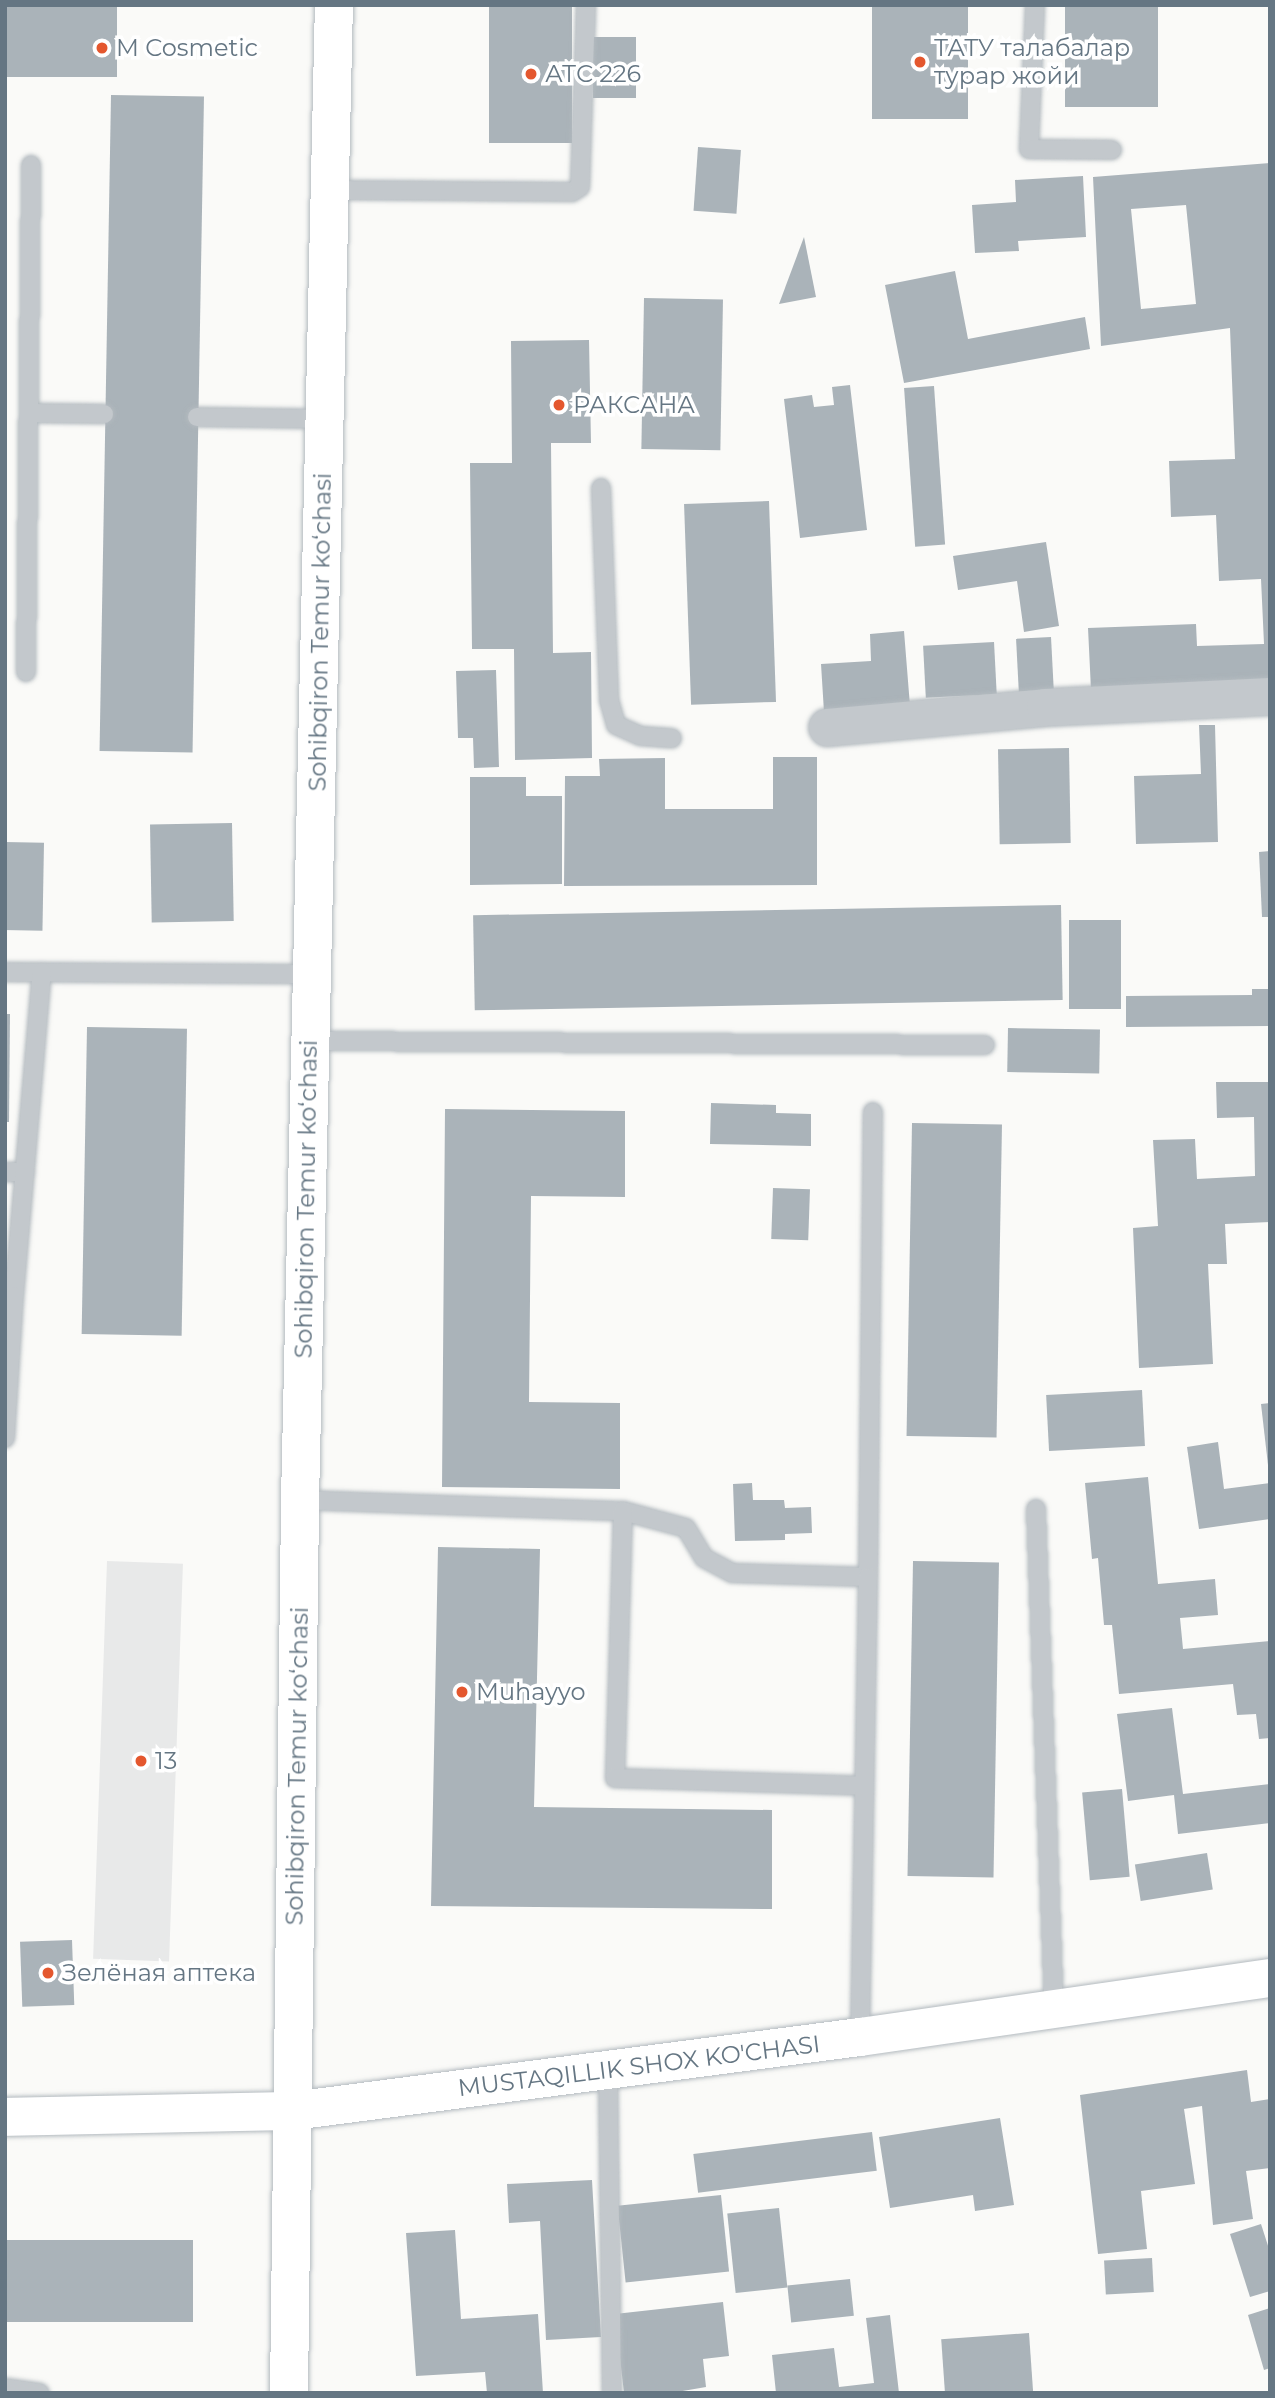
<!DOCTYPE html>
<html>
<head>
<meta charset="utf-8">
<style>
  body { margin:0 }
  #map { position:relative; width:1275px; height:2398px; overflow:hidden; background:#fafaf8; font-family:Montserrat,sans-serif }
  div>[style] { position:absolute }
  .built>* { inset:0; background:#e8e9e9; transform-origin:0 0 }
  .building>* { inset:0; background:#aab3b9; transform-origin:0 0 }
  .roads { filter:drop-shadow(0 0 2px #b3babf) drop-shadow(0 0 2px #b3babf) }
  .lane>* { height:18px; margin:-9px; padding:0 9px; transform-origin:9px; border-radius:9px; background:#c3c8cc }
  .street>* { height:37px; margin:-18.5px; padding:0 18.5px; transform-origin:18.5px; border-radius:18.5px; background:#c3c8cc }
  .secondary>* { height:38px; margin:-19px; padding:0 19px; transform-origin:19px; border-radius:19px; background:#fff }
  .dots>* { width:19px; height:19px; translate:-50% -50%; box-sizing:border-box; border:4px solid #fff; border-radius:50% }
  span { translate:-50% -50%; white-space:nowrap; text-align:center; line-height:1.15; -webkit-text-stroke:7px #fff; paint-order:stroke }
  .poi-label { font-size:24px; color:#657683 }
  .left { translate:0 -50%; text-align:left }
  .street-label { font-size:24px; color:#657683 }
  .frame { position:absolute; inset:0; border:7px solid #657683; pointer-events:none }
</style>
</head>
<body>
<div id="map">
  <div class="built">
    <div style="left:107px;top:1561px;width:76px;height:398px;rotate:2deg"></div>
  </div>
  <div class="building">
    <div style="left:5px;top:5px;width:112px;height:72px"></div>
    <div style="left:489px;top:5px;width:83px;height:138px"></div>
    <div style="left:872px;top:5px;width:96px;height:114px"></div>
    <div style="left:1065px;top:5px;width:93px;height:102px"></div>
    <div style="left:593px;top:37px;width:43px;height:61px"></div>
    <div style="left:111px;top:95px;width:93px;height:656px;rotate:1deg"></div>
    <div style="left:698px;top:147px;width:43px;height:64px;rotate:4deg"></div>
    <div style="clip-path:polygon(evenodd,1270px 163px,1270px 683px,1091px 690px,1088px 628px,1196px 624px,1197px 646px,1264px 644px,1261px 579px,1219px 581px,1216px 515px,1171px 517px,1169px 461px,1235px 459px,1230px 328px,1101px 346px,1093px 177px,1270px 163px,1186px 205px,1196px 304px,1141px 309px,1131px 209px,1186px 205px)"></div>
    <div style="clip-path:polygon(1083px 176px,1086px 237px,1018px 241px,1019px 251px,975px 253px,972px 205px,1016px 202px,1015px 180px)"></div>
    <div style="clip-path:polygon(804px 237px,816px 297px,779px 304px)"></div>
    <div style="clip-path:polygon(955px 271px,968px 339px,1085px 317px,1090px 349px,904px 383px,885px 285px)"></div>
    <div style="left:644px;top:298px;width:79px;height:151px;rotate:1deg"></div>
    <div style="clip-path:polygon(589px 340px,591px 443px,551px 443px,553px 653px,591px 652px,592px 758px,515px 760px,514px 649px,472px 649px,470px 463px,512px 463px,511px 341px)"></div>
    <div style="clip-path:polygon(850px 385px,867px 530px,800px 538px,784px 399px,812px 395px,814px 407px,834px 405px,832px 387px)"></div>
    <div style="left:934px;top:386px;width:159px;height:30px;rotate:86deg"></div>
    <div style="left:769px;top:501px;width:201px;height:85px;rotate:88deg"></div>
    <div style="clip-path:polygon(1046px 542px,1059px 626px,1024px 632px,1017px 581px,958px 590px,953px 556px)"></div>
    <div style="clip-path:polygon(904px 631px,910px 706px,824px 712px,821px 664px,871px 661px,870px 634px)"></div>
    <div style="left:1051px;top:637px;width:53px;height:35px;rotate:87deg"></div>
    <div style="left:994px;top:642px;width:52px;height:71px;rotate:87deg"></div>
    <div style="clip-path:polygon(496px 670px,499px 767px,474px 768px,473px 738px,458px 738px,456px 671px)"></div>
    <div style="clip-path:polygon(1199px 725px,1215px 725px,1218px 842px,1136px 844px,1134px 776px,1201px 774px)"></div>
    <div style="left:1069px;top:748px;width:95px;height:71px;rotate:89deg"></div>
    <div style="clip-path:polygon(773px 757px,817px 757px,817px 885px,564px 886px,565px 776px,600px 776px,599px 759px,665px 758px,665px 809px,773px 809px)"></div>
    <div style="clip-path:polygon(470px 777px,526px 777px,526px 796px,562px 796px,562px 884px,470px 885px)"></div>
    <div style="left:232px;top:823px;width:98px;height:82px;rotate:89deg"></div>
    <div style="left:5px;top:842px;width:39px;height:88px;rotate:1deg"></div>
    <div style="clip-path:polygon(1270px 851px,1270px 917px,1262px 917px,1259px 852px)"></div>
    <div style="left:1061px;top:905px;width:95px;height:588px;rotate:89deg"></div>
    <div style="left:1069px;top:920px;width:52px;height:89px"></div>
    <div style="clip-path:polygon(1252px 989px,1270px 989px,1270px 1026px,1126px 1027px,1126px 996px,1252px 995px)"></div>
    <div style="clip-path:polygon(5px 1014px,10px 1014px,9px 1122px,5px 1122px)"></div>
    <div style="left:87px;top:1027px;width:100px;height:307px;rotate:1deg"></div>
    <div style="left:1008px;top:1028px;width:92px;height:44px;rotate:1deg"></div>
    <div style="clip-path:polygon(1216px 1082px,1270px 1082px,1270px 1222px,1225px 1224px,1227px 1264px,1208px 1264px,1213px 1364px,1139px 1368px,1133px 1228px,1158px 1226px,1153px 1140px,1195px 1139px,1197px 1179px,1255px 1176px,1254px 1117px,1217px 1118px)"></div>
    <div style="clip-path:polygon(711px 1103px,776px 1105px,776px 1113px,811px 1114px,811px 1146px,710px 1144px)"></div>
    <div style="clip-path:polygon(445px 1109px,625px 1111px,625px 1197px,531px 1196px,529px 1402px,620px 1403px,620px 1489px,442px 1487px)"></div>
    <div style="left:912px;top:1123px;width:90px;height:313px;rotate:1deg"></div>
    <div style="left:773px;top:1188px;width:37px;height:51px;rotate:2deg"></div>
    <div style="left:1142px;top:1390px;width:56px;height:96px;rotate:87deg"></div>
    <div style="clip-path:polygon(1270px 1403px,1270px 1465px,1268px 1465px,1261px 1404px)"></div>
    <div style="clip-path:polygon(1218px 1442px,1224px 1489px,1270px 1483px,1270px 1519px,1199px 1529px,1187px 1447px)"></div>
    <div style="clip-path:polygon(1148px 1477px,1158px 1584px,1215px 1579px,1218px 1615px,1180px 1618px,1183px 1649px,1270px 1641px,1270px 1738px,1259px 1739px,1256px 1714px,1237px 1715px,1233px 1684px,1119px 1694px,1112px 1625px,1104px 1625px,1098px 1558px,1092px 1559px,1085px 1483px)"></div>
    <div style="clip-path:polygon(752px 1483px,753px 1500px,784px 1500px,785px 1508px,811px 1507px,812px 1533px,785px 1534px,785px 1540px,735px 1541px,733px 1484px)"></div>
    <div style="clip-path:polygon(438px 1547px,540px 1549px,534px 1807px,772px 1810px,772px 1909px,431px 1906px)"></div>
    <div style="left:913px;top:1561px;width:86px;height:315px;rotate:1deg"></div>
    <div style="clip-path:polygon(1172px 1708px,1183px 1794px,1270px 1784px,1270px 1823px,1178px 1834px,1174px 1795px,1128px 1801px,1117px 1714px)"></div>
    <div style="left:1122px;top:1789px;width:88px;height:40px;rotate:85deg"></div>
    <div style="left:1207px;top:1853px;width:37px;height:73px;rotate:81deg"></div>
    <div style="left:72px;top:1940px;width:65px;height:52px;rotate:88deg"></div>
    <div style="clip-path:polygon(1247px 2070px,1251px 2102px,1270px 2099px,1270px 2168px,1246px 2171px,1253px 2219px,1213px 2225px,1202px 2106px,1184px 2109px,1195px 2184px,1141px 2191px,1147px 2249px,1098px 2254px,1080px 2095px)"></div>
    <div style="clip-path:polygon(1000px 2118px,1014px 2205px,975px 2211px,973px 2195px,890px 2208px,879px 2137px)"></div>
    <div style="left:872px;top:2132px;width:39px;height:180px;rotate:83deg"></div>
    <div style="clip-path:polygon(592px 2180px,601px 2337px,546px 2340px,540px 2221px,509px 2223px,507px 2184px)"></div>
    <div style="left:721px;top:2195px;width:77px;height:104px;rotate:84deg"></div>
    <div style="left:779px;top:2208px;width:80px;height:52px;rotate:84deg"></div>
    <div style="clip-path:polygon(1261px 2224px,1270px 2252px,1270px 2291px,1250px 2297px,1230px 2234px)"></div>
    <div style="clip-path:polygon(455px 2230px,461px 2319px,538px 2314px,543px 2393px,487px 2393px,485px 2372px,416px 2376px,406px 2233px)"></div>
    <div style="left:193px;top:2240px;width:82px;height:188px;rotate:90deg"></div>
    <div style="left:1152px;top:2258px;width:34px;height:48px;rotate:87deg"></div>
    <div style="left:850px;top:2279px;width:37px;height:63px;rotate:84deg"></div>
    <div style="clip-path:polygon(723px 2302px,729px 2356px,703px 2359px,706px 2387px,671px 2393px,624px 2393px,615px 2314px)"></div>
    <div style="clip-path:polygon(1270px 2308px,1270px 2368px,1264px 2370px,1248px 2315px)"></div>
    <div style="clip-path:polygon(890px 2315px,899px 2393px,776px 2393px,772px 2355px,834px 2348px,839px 2387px,874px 2383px,866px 2318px)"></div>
    <div style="left:1029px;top:2333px;width:60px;height:88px;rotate:86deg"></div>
  </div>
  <div class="roads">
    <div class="lane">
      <div style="left:1035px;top:5px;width:144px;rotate:92.4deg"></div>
      <div style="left:1029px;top:149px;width:83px;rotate:0.7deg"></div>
      <div style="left:330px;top:190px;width:242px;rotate:0.5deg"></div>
      <div style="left:572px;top:192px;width:9px;rotate:-32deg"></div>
      <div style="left:580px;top:187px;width:182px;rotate:-88.1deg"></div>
      <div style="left:29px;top:413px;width:75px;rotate:0.8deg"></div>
      <div style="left:197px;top:417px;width:128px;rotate:0.9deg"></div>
      <div style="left:601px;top:488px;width:212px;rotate:87.8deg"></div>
      <div style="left:609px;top:700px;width:26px;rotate:74deg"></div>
      <div style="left:616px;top:725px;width:27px;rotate:24deg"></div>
      <div style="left:641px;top:736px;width:31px;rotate:4deg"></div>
      <div style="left:26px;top:672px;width:507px;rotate:-89.43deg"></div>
      <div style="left:5px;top:972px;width:306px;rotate:0.4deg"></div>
      <div style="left:309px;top:1041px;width:676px;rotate:0.34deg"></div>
      <div style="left:5px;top:1172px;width:20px"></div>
      <div style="left:5px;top:1296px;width:9px"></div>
      <div style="left:14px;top:1296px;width:325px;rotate:-85.1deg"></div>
      <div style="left:5px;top:1438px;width:142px;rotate:-86.4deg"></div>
      <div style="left:300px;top:1500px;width:323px;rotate:2deg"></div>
      <div style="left:623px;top:1511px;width:65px;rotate:15.1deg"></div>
      <div style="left:686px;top:1528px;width:35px;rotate:59deg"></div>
      <div style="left:704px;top:1558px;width:32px;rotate:28deg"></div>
      <div style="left:732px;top:1573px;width:136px;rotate:1.7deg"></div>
      <div style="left:868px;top:1577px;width:465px;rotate:-89.4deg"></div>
      <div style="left:1036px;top:1509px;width:500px;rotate:87.94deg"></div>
      <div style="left:623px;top:1511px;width:267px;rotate:91.7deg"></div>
      <div style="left:615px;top:1778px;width:248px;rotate:1.8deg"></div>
      <div style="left:860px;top:2037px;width:460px;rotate:-89deg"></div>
      <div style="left:608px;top:2070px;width:323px;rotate:89.3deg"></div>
      <div style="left:5px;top:2388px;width:35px;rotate:8deg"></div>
    </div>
    <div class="street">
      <div style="left:827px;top:727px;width:219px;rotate:-5.2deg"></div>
      <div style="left:1045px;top:707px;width:225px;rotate:-2.8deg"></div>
    </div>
    <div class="secondary">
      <div style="left:5px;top:2117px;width:288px;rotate:-1.2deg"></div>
      <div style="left:293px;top:2111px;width:572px;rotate:-7.44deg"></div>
      <div style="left:860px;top:2037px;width:414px;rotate:-8.2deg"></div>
      <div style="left:289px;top:2393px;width:893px;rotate:-89.29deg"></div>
      <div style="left:300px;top:1500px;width:1495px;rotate:-88.7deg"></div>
    </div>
  </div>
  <div class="dots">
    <div style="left:102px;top:48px;background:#e4572e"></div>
    <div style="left:920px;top:62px;background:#e4572e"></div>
    <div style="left:531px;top:74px;background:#e4572e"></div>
    <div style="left:559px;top:405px;background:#e4572e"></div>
    <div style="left:462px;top:1692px;background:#e4572e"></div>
    <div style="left:141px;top:1761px;background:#e4572e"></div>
    <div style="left:48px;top:1973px;background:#e4572e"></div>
  </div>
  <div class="poi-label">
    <span class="left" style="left:116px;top:48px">M Cosmetic</span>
    <span class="left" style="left:934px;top:62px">ТАТУ талабалар<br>турар жойи</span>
    <span class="left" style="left:545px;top:74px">АТС 226</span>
    <span class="left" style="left:573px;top:405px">РАКСАНА</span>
    <span class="left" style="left:476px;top:1692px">Muhayyo</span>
    <span class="left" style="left:155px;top:1761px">13</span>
    <span class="left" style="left:62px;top:1973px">Зелёная аптека</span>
  </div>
  <div class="street-label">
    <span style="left:320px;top:632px;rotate:-89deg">Sohibqiron Temur koʻchasi</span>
    <span style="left:306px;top:1199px;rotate:-89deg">Sohibqiron Temur koʻchasi</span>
    <span style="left:297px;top:1766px;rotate:-89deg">Sohibqiron Temur koʻchasi</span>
    <span style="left:639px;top:2066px;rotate:-7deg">MUSTAQILLIK SHOX KO'CHASI</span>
  </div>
  <div class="frame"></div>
</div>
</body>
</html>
